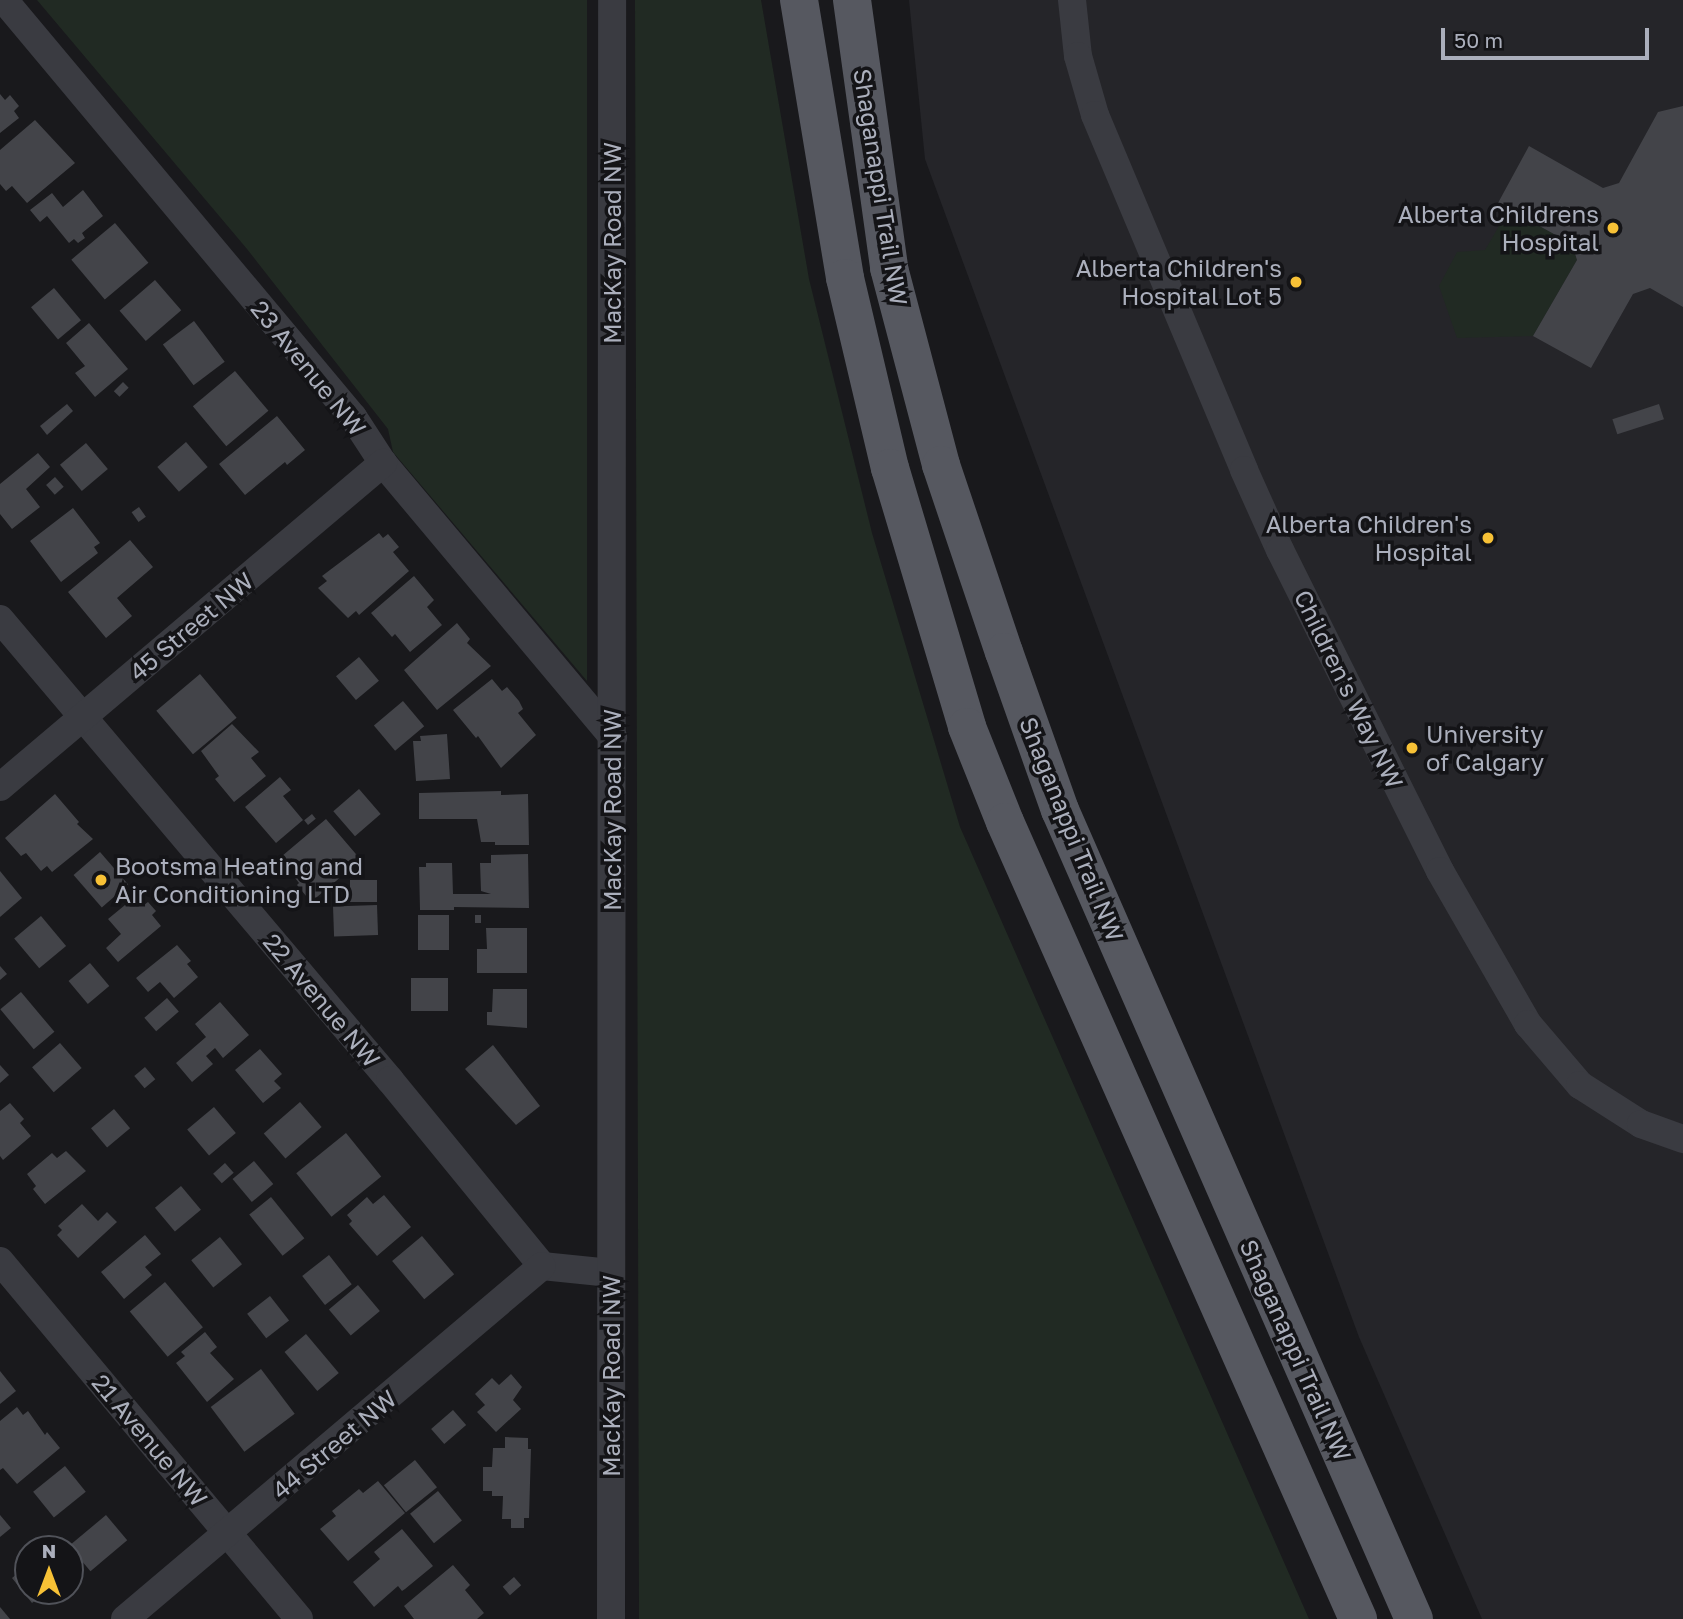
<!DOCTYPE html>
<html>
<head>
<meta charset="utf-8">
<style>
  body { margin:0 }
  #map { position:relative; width:1683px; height:1619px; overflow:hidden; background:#19191c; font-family:"Golos Text",sans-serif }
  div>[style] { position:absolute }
  .built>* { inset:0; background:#252529 }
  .green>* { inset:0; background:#212a23 }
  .building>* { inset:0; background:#434449; transform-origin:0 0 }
  .minor>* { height:28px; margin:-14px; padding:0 14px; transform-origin:14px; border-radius:14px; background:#3a3b41 }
  .primary>* { height:38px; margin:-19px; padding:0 19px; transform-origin:19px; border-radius:19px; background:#565860 }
  .dots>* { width:19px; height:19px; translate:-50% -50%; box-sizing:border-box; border:4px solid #141417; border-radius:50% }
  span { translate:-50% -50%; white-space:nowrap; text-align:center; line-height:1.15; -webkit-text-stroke:7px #141417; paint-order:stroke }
  .street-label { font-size:24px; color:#abafbc }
  .poi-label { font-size:24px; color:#abafbc }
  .right { translate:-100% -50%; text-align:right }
  .left { translate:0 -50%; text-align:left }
  .north { position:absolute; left:14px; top:1535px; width:70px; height:70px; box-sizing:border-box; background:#141417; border:2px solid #505259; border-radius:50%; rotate:0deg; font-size:19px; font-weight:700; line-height:28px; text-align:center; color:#abafbc }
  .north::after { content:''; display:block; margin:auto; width:24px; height:32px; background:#f7c136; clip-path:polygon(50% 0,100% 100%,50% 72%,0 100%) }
  .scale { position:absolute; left:1441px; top:28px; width:208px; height:32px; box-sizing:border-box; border:4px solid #abafbc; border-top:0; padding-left:9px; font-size:21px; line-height:24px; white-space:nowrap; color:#abafbc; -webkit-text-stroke:5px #141417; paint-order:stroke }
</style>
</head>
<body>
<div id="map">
  <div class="built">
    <div style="clip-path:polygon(909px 0,1683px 0,1683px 1619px,1482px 1619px,1359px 1337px,925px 159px)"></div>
  </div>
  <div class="green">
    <div style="clip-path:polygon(37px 0,587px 0,587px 681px,393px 452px,388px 429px,247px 249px)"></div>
    <div style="clip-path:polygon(635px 0,761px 0,809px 279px,872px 533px,960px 827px,1309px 1619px,639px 1619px)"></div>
    <div style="clip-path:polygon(1516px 213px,1572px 244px,1577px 260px,1533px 336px,1457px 338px,1439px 286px,1457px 252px,1485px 250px,1505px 216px,1513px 220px)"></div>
  </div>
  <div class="building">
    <div style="clip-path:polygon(0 94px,5px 100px,10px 95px,19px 106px,14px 111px,19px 118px,0 133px)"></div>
    <div style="clip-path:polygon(1683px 106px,1683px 307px,1650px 288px,1633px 294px,1591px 368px,1533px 336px,1577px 260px,1572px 244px,1498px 203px,1529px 146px,1603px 188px,1619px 183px,1658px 112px)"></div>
    <div style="clip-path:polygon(35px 120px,75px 163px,27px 203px,12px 186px,6px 191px,0 184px,0 150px)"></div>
    <div style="clip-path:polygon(83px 190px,103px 216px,82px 233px,85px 238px,78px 243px,74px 239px,69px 243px,47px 216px,40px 222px,30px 210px,52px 193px,63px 207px)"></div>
    <div style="left:115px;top:223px;width:52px;height:57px;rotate:50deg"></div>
    <div style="left:155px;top:280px;width:40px;height:47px;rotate:49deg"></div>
    <div style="left:54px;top:288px;width:42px;height:30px;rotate:50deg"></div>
    <div style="left:194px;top:321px;width:51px;height:39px;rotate:53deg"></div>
    <div style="clip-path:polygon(89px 323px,128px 369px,95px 397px,75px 373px,85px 366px,66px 343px)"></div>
    <div style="left:235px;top:371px;width:52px;height:55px;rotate:50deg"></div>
    <div style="left:123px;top:382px;width:8px;height:13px;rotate:45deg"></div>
    <div style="clip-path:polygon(67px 404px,73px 411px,47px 435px,40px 426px)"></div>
    <div style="left:1659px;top:404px;width:16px;height:49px;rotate:72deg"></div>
    <div style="clip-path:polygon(277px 416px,305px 450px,287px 465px,285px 462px,245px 495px,219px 464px)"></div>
    <div style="left:186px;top:442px;width:33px;height:38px;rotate:49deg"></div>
    <div style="left:86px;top:443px;width:34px;height:34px;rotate:50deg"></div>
    <div style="clip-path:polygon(38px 453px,50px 467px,26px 489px,40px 507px,12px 529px,0 514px,0 484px)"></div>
    <div style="left:55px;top:477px;width:13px;height:12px;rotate:48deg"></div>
    <div style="left:139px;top:507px;width:12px;height:9px;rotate:55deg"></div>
    <div style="clip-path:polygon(73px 508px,100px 543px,94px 547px,98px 553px,61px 582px,30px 541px)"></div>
    <div style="clip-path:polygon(379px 533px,383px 538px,388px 534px,399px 547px,393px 552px,409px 571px,359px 615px,356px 611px,348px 618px,318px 588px,327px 581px,322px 576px)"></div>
    <div style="clip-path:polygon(130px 540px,153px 567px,117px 598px,132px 616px,106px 638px,68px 592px)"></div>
    <div style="clip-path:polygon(414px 576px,434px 600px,427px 607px,442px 625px,410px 652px,395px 634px,392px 637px,371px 613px)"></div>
    <div style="clip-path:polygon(457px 623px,470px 639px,467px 643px,491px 666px,437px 710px,404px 670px)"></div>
    <div style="left:359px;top:657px;width:31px;height:30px;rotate:50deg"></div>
    <div style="left:200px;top:674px;width:57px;height:57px;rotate:50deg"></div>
    <div style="clip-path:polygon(492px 679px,502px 691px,507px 687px,519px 701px,523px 709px,518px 713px,536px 735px,501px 768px,478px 736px,476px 738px,453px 710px)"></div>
    <div style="left:403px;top:701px;width:33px;height:38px;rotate:50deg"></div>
    <div style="clip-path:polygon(232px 724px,259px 752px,251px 758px,266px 776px,234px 802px,215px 779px,219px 776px,201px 751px)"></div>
    <div style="clip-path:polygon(447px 734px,450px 779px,416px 781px,413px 741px,421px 741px,420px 736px)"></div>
    <div style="clip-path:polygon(280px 777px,291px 790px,283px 796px,303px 820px,276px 843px,245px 807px)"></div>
    <div style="left:359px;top:789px;width:33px;height:34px;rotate:49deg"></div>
    <div style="clip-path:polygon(501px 791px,501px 795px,528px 794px,529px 845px,495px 845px,495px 842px,481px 842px,477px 819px,419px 819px,419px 793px)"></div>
    <div style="clip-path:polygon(55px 794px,79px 822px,77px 824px,93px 839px,52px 872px,47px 866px,41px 871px,26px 853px,21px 856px,5px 838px)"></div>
    <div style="left:312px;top:814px;width:6px;height:10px;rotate:51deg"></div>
    <div style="clip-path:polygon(326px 819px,361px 860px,311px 902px,297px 885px,299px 883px,292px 874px,296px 871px,282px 856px)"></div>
    <div style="left:100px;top:852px;width:43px;height:35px;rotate:49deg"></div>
    <div style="clip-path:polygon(528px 854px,529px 908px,454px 907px,454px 910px,420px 910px,419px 867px,426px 867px,426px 863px,452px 863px,453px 894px,491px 894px,481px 891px,480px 863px,491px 863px,491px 855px)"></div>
    <div style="clip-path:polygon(0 871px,22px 898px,0 917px)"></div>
    <div style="left:350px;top:880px;width:27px;height:22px"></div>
    <div style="clip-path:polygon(136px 896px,144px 905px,148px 902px,156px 911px,152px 915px,161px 926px,118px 962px,106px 948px,121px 934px,108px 919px)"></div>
    <div style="left:377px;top:905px;width:30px;height:44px;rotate:88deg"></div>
    <div style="left:418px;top:915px;width:31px;height:35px"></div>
    <div style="left:475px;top:915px;width:6px;height:8px"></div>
    <div style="left:41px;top:916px;width:39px;height:35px;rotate:50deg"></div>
    <div style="clip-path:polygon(486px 928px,527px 928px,527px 973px,477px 973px,477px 949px,487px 949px)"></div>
    <div style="clip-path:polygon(177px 945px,191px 961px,187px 964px,198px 977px,174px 998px,160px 982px,148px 992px,136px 978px)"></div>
    <div style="left:90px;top:963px;width:30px;height:28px;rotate:50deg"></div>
    <div style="clip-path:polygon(0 966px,7px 974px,0 980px)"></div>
    <div style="left:411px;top:978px;width:37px;height:33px"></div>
    <div style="clip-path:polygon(493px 989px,527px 989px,527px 1028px,487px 1025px,487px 1012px,492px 1012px)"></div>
    <div style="left:21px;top:992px;width:52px;height:27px;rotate:50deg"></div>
    <div style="left:167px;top:998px;width:18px;height:30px;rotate:49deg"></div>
    <div style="clip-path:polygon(220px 1002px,249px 1035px,223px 1058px,215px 1048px,206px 1056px,213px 1064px,192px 1082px,176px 1063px,206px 1037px,195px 1024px)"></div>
    <div style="left:60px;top:1043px;width:33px;height:37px;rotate:49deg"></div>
    <div style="clip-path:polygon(493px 1045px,540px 1106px,516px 1125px,465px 1069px)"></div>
    <div style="clip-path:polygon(260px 1049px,282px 1074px,274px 1081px,281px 1088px,263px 1103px,235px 1070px)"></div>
    <div style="clip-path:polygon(0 1065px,9px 1075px,0 1083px)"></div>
    <div style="left:145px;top:1067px;width:16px;height:14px;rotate:50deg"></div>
    <div style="left:300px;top:1102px;width:33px;height:48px;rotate:49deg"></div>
    <div style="clip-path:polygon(10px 1103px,24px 1119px,20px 1123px,31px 1136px,3px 1160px,0 1156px,0 1111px)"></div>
    <div style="left:214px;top:1107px;width:34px;height:35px;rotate:50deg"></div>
    <div style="left:114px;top:1109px;width:25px;height:30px;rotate:50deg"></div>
    <div style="left:346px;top:1133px;width:56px;height:64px;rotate:51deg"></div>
    <div style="clip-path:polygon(66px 1151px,86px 1171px,45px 1204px,33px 1189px,36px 1186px,27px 1174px,52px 1153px,57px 1158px)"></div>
    <div style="left:254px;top:1161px;width:30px;height:28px;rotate:50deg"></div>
    <div style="left:225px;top:1163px;width:13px;height:16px;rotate:48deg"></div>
    <div style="left:181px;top:1186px;width:31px;height:34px;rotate:50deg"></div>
    <div style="clip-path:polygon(384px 1195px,411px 1227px,377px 1256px,349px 1224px,352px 1221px,347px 1215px,367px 1197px,373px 1204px)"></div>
    <div style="left:271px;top:1197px;width:53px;height:28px;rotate:51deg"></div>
    <div style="clip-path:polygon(82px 1204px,98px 1221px,107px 1212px,117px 1222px,78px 1258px,57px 1235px,62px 1230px,58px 1226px)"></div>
    <div style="clip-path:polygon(145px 1235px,161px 1254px,145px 1267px,152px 1275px,124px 1299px,101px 1272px)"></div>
    <div style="left:422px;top:1236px;width:50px;height:39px;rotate:50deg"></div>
    <div style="left:220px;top:1237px;width:35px;height:37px;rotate:51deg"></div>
    <div style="left:329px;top:1255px;width:37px;height:34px;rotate:52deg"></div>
    <div style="left:165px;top:1282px;width:59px;height:46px;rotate:50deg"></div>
    <div style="left:358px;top:1285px;width:34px;height:38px;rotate:50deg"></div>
    <div style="left:270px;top:1296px;width:31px;height:29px;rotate:52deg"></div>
    <div style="clip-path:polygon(205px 1332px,217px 1347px,210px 1353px,234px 1379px,207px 1402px,176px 1363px,185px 1356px,181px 1352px)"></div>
    <div style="left:306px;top:1334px;width:51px;height:28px;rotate:50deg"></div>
    <div style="left:261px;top:1369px;width:56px;height:63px;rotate:53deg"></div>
    <div style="clip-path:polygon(0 1371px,16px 1391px,0 1404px)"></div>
    <div style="clip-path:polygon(511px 1374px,522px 1387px,513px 1400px,521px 1409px,496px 1432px,477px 1412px,485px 1405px,475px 1394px,492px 1378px,499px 1385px)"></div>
    <div style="clip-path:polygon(17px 1407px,23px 1415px,28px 1411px,45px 1435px,47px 1432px,60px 1448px,17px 1484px,3px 1468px,0 1470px,0 1421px)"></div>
    <div style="left:453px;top:1410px;width:20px;height:29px;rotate:49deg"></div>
    <div style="clip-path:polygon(505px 1437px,528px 1438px,528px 1449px,531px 1449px,529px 1518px,524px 1518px,524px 1528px,511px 1528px,511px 1519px,502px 1519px,503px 1496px,492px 1496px,492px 1491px,483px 1491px,483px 1467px,492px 1467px,493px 1448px,505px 1448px)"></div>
    <div style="left:415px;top:1460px;width:35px;height:40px;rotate:51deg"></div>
    <div style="left:65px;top:1466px;width:33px;height:41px;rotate:51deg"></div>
    <div style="clip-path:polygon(378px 1481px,405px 1513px,348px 1561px,320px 1529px,336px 1516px,332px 1511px,359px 1489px,363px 1493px)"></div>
    <div style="left:438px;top:1491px;width:38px;height:36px;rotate:51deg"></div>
    <div style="clip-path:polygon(0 1515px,11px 1528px,0 1537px)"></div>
    <div style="left:106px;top:1515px;width:33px;height:48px;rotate:50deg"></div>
    <div style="clip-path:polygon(402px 1529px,433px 1566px,405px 1589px,402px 1591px,398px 1586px,374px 1607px,353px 1582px,380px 1559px,374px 1552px)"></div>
    <div style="clip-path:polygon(28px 1565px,28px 1591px,46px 1591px,32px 1603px,12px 1578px)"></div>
    <div style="clip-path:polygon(453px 1565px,470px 1585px,465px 1590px,484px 1613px,477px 1619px,414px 1619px,404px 1606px)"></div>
    <div style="left:514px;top:1577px;width:11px;height:15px;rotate:49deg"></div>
    <div style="clip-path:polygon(0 1607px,10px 1619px,0 1619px)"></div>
  </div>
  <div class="minor">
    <div style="left:4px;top:0;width:544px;rotate:50.07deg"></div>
    <div style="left:353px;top:417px;width:55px;rotate:56.9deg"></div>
    <div style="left:383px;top:463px;width:358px;rotate:50deg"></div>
    <div style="left:1072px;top:0;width:56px;rotate:83.9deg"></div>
    <div style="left:1078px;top:56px;width:61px;rotate:73.9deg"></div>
    <div style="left:1095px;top:115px;width:385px;rotate:67.2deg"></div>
    <div style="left:1244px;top:470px;width:88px;rotate:65.8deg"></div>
    <div style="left:1280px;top:550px;width:359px;rotate:63.5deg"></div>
    <div style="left:1440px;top:871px;width:177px;rotate:60.1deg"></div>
    <div style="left:1528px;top:1024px;width:80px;rotate:49.6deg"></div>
    <div style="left:1580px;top:1085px;width:72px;rotate:32.6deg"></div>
    <div style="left:1641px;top:1124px;width:45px;rotate:19.7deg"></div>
    <div style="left:0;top:619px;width:604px;rotate:49.77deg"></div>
    <div style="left:390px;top:1080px;width:240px;rotate:50.7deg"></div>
    <div style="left:542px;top:1266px;width:69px;rotate:5.8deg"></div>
    <div style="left:0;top:787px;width:502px;rotate:-40.23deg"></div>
    <div style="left:0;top:1261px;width:466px;rotate:50.1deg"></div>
    <div style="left:125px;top:1619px;width:546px;rotate:-40.25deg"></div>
    <div style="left:611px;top:1619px;width:1619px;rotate:-89.96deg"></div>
  </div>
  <div class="primary">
    <div style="left:799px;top:0;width:282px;rotate:80.6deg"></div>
    <div style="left:845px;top:278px;width:195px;rotate:76.7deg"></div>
    <div style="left:890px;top:468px;width:270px;rotate:73.4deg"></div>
    <div style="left:967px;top:727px;width:102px;rotate:68.2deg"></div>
    <div style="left:1005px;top:822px;width:872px;rotate:66.11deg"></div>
    <div style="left:852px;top:0;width:271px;rotate:82.1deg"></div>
    <div style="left:889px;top:268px;width:204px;rotate:75.2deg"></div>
    <div style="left:941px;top:465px;width:197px;rotate:71.4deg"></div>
    <div style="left:1004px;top:652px;width:168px;rotate:70.5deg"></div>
    <div style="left:1060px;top:810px;width:883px;rotate:66.37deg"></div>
  </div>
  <div class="dots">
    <div style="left:1613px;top:228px;background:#f7c136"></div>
    <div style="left:1296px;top:282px;background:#f7c136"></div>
    <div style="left:1488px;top:538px;background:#f7c136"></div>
    <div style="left:1412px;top:748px;background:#f7c136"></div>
    <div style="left:101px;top:880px;background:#f7c136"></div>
  </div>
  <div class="street-label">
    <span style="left:881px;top:187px;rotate:81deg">Shaganappi Trail NW</span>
    <span style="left:612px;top:243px;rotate:-90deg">MacKay Road NW</span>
    <span style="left:309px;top:368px;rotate:51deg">23 Avenue NW</span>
    <span style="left:191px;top:626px;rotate:-40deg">45 Street NW</span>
    <span style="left:1349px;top:689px;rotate:64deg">Children's Way NW</span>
    <span style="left:612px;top:810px;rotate:-90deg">MacKay Road NW</span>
    <span style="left:1072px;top:829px;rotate:68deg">Shaganappi Trail NW</span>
    <span style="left:322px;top:1000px;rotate:50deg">22 Avenue NW</span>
    <span style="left:1296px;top:1350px;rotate:66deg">Shaganappi Trail NW</span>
    <span style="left:611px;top:1376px;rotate:-90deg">MacKay Road NW</span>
    <span style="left:150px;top:1440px;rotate:50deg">21 Avenue NW</span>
    <span style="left:334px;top:1444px;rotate:-40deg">44 Street NW</span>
  </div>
  <div class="poi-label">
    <span class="right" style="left:1599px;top:228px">Alberta Childrens<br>Hospital</span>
    <span class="right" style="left:1282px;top:282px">Alberta Children's<br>Hospital Lot 5</span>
    <span class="right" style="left:1472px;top:538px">Alberta Children's<br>Hospital</span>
    <span class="left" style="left:1426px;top:748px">University<br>of Calgary</span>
    <span class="left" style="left:115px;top:880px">Bootsma Heating and<br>Air Conditioning LTD</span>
  </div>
  <div class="north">N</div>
  <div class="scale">50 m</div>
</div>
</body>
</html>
